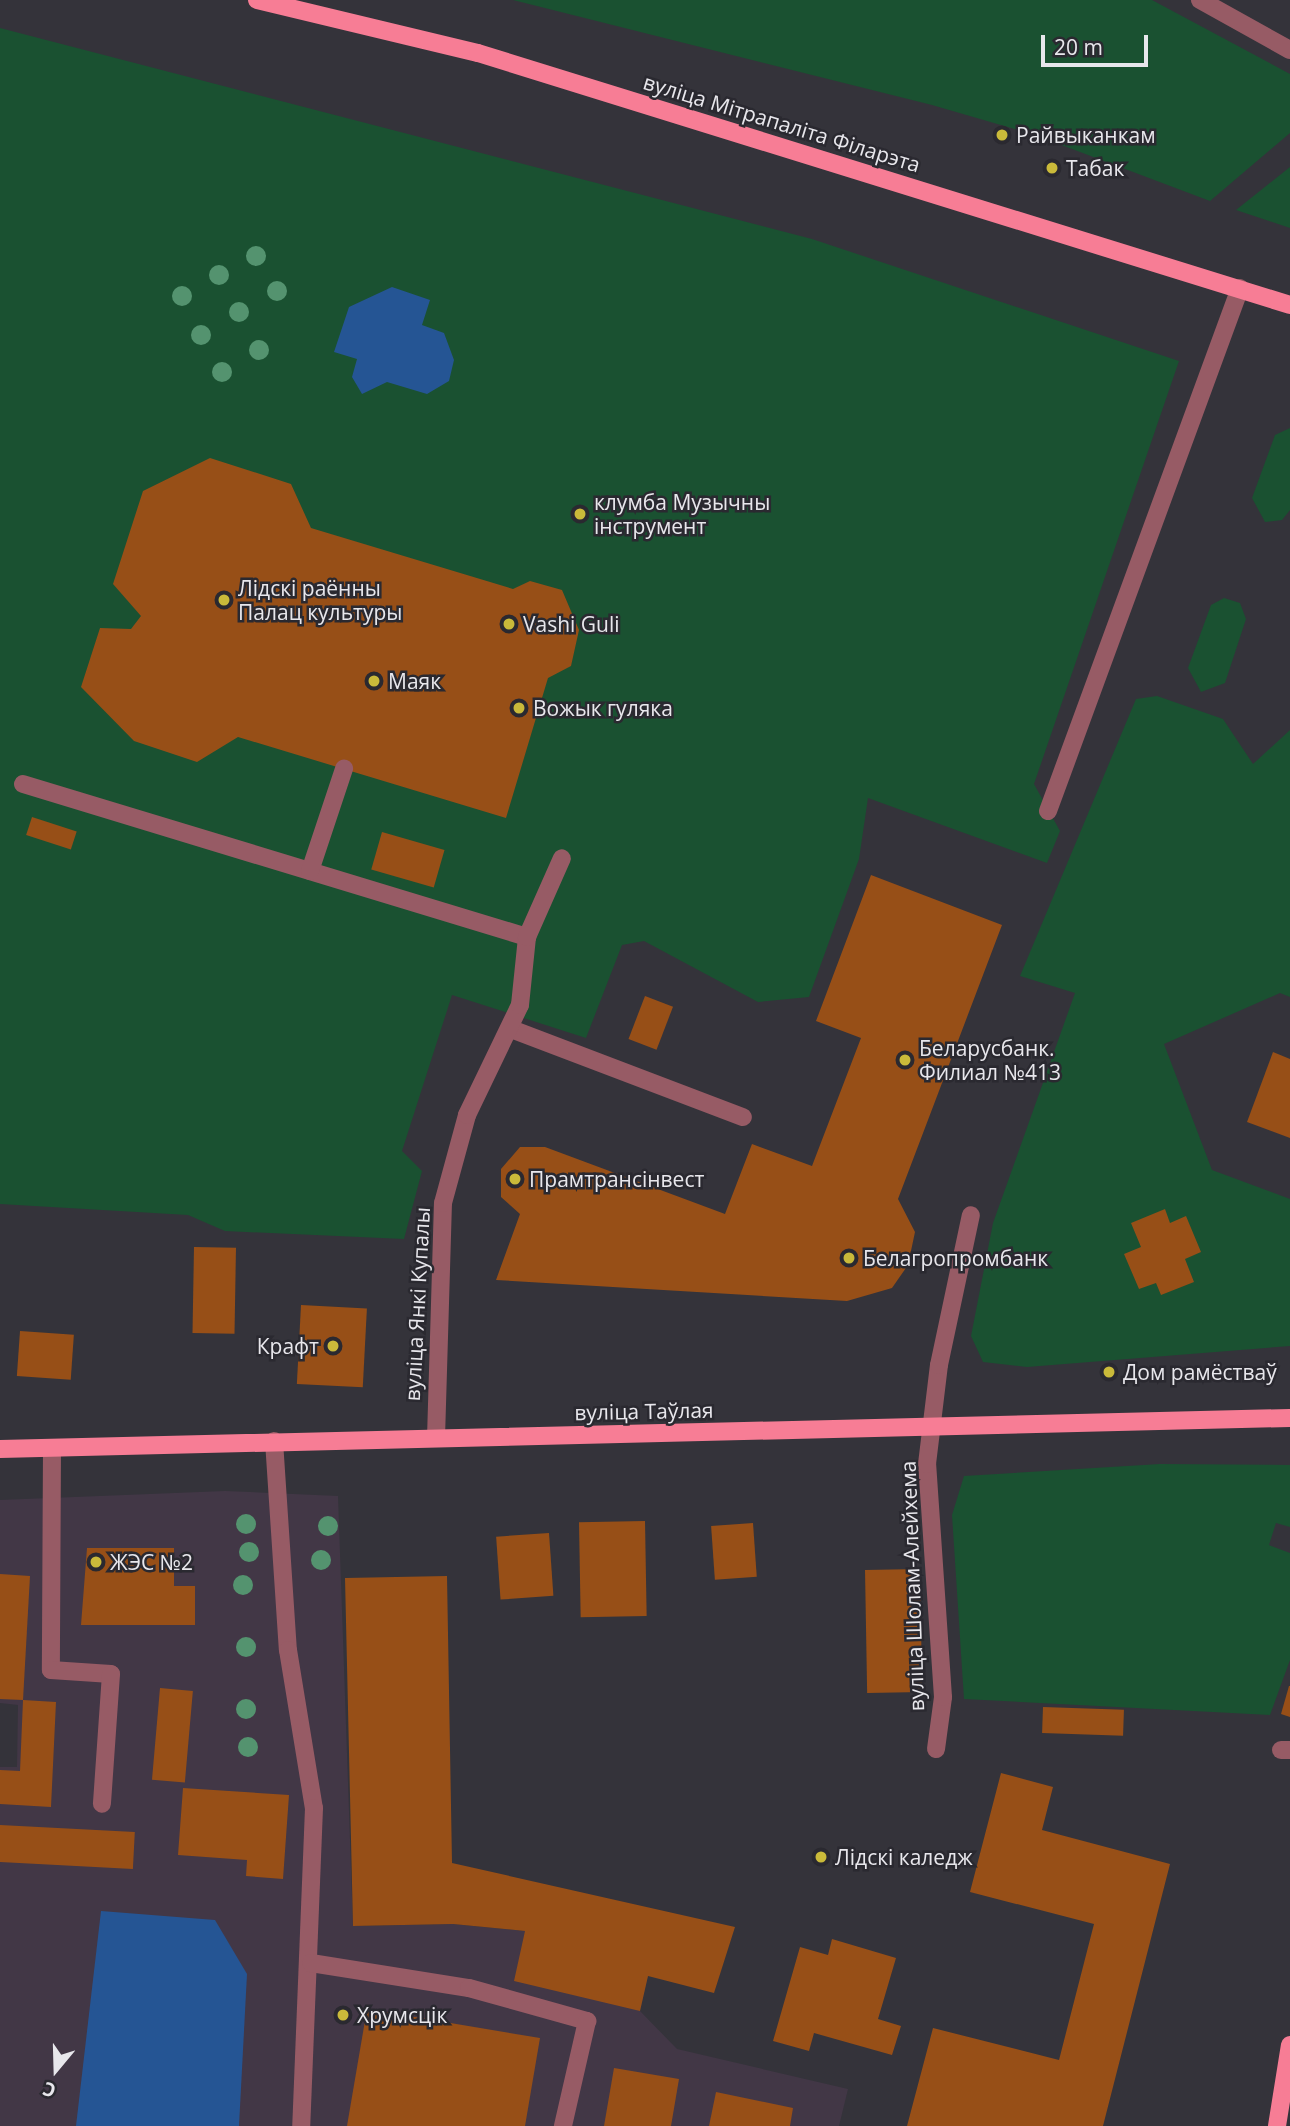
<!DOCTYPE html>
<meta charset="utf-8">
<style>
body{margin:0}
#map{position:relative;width:1290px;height:2126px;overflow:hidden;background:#34333a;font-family:"Open Sans",sans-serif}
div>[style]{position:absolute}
.industrial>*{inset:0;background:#423746}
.green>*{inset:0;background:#1a5131}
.water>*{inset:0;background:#255594}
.building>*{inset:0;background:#974f17;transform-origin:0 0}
.minor>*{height:18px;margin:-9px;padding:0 9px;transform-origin:9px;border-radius:9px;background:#975b65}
.major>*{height:18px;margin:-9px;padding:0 9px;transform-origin:9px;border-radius:9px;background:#f77d95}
.trees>*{width:20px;height:20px;margin:-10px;border-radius:50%;background:#54936f}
.dots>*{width:19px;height:19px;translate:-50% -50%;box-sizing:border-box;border:4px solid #2a2930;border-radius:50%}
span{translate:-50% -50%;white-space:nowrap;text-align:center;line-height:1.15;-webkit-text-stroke:5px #2a2930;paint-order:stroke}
.street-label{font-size:21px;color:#e8e7ec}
.poi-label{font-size:21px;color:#e8e7ec}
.left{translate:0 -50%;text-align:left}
.right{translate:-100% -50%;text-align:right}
.north{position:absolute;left:21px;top:2035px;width:70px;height:70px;-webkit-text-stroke:5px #2a2930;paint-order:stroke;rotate:199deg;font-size:19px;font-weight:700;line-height:28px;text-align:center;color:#e8e7ec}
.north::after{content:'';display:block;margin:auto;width:24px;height:32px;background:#e8e7ec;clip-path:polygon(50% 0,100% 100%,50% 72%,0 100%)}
.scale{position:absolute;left:1041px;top:35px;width:107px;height:32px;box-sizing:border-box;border:4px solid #e8e7ec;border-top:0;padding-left:9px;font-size:21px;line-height:24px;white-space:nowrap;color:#e8e7ec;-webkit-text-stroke:5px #2a2930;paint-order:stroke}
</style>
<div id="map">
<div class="industrial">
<div style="clip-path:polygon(225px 1491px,338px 1496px,353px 1926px,453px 1924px,525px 1931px,651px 1962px,640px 2011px,677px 2049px,848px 2089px,839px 2126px,0 2126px,0 1767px,17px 1767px,18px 1705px,0 1703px,0 1500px)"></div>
</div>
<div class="green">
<div style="clip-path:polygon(513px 0,1152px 0,1290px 74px,1290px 133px,1210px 201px,1035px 135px,932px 105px)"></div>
<div style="clip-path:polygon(0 28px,812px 239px,1179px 361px,1034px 784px,1060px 831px,1047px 863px,868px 798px,859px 859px,809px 997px,758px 1002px,644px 941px,622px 945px,586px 1038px,452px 995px,402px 1151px,422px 1171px,404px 1239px,225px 1231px,188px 1215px,0 1204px)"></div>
<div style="clip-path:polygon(1290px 167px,1290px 228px,1236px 210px)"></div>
<div style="clip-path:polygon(1290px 428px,1290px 510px,1282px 520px,1265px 522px,1252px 498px,1275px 435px)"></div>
<div style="clip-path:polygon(1224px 598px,1240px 603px,1246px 619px,1225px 683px,1201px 692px,1188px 668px,1211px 605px)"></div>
<div style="clip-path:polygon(1157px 696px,1223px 719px,1253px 764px,1290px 730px,1290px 997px,1280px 993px,1164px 1044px,1212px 1170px,1290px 1199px,1290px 1346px,1027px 1367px,983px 1362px,971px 1336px,993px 1223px,1075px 993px,1020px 976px,1136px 699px)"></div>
<div style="clip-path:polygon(1160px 1464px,1290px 1465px,1290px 1527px,1276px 1523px,1269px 1545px,1290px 1553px,1290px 1660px,1270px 1715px,964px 1699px,952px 1515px,964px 1476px)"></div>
</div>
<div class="water">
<div style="clip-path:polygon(392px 287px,430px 300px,422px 325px,444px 333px,454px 360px,449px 381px,427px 394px,387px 382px,362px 394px,352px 377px,357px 359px,334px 352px,349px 307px)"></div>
<div style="clip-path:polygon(101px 1911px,215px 1920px,247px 1974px,239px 2126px,76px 2126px)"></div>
</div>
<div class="building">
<div style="clip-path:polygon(210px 458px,291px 484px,311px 528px,513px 589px,530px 581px,562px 590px,579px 630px,571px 666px,548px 678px,506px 818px,238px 737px,197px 762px,134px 741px,81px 687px,100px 628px,131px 629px,141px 616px,113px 584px,143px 491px)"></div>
<div style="left:32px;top:817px;width:47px;height:19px;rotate:18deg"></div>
<div style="left:382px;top:832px;width:65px;height:39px;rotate:16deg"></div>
<div style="clip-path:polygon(871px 875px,1002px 925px,898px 1199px,915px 1232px,908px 1265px,892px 1288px,847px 1301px,496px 1280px,520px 1214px,501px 1197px,501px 1169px,520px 1147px,545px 1147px,725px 1214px,752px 1144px,812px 1166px,861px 1038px,816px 1021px)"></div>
<div style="left:645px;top:996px;width:30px;height:46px;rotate:21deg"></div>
<div style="clip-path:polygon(1273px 1052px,1290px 1059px,1290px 1138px,1247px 1122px)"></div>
<div style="clip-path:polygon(1165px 1209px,1170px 1223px,1186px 1216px,1201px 1252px,1185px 1259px,1194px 1282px,1161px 1295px,1156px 1283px,1139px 1289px,1124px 1254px,1141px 1247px,1131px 1223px)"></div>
<div style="left:194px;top:1247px;width:42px;height:86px;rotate:1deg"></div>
<div style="left:301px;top:1305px;width:66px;height:79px;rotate:3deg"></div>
<div style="left:20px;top:1331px;width:54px;height:45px;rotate:4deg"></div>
<div style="left:645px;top:1521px;width:95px;height:66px;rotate:89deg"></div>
<div style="left:753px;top:1523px;width:54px;height:42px;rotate:86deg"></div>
<div style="left:549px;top:1533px;width:63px;height:53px;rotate:86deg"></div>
<div style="clip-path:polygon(87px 1548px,174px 1548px,174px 1586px,195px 1586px,195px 1625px,81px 1625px)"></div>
<div style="left:920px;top:1569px;width:123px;height:55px;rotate:89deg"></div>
<div style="clip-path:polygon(0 1574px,30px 1576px,23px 1700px,0 1699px)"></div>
<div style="clip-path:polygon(447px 1576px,452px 1863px,735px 1927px,714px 1993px,648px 1976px,640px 2011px,514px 1981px,525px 1931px,453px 1924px,353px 1926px,345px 1578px)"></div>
<div style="clip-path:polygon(1289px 1686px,1290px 1686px,1290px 1717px,1281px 1714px)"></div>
<div style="left:160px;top:1688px;width:33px;height:92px;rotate:5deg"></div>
<div style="clip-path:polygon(23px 1700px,56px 1702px,51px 1807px,0 1804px,0 1770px,20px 1771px)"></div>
<div style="left:1043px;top:1707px;width:81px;height:26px;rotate:2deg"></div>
<div style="clip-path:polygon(1001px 1773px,1053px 1787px,1042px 1830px,1170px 1864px,1103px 2126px,907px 2126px,933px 2028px,1059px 2060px,1094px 1924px,970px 1892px)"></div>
<div style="clip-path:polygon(183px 1788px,289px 1795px,283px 1879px,246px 1876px,247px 1860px,178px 1855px)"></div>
<div style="left:0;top:1825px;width:135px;height:37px;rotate:3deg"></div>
<div style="clip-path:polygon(832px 1939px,896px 1958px,878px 2019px,901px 2026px,892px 2055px,814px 2033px,809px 2051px,773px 2041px,800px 1947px,828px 1955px)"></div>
<div style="clip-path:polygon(367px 2009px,540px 2038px,525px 2126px,347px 2126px)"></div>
<div style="clip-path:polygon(614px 2068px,679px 2079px,671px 2126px,604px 2126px)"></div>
<div style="clip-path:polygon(716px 2092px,793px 2108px,790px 2126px,709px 2126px)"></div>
</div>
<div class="minor">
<div style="left:1200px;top:0;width:103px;rotate:29.1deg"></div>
<div style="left:23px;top:784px;width:527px;rotate:16.89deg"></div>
<div style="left:1048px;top:811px;width:557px;rotate:-69.84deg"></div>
<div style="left:310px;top:871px;width:108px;rotate:-71.6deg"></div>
<div style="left:511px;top:1029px;width:248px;rotate:20.8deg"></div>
<div style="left:436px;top:1438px;width:235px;rotate:-88.3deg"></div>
<div style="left:443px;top:1203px;width:91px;rotate:-74.7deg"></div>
<div style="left:467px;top:1115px;width:122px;rotate:-64.3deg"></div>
<div style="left:520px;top:1005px;width:68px;rotate:-84.1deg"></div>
<div style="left:527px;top:937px;width:86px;rotate:-66.1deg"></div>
<div style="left:274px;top:1441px;width:209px;rotate:86.2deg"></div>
<div style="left:288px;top:1650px;width:160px;rotate:80.7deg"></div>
<div style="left:314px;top:1808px;width:318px;rotate:92.3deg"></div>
<div style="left:52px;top:1448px;width:222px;rotate:90.3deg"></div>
<div style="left:51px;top:1670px;width:60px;rotate:3.8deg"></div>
<div style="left:111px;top:1674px;width:130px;rotate:94deg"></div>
<div style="left:936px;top:1749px;width:52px;rotate:-82.3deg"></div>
<div style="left:943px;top:1697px;width:234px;rotate:-93.9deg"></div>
<div style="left:927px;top:1464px;width:100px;rotate:-83.1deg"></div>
<div style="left:939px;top:1365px;width:153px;rotate:-78deg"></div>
<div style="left:1281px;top:1750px;width:9px"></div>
<div style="left:311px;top:1963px;width:160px;rotate:9deg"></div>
<div style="left:469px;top:1988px;width:123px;rotate:15.6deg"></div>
<div style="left:587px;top:2021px;width:108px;rotate:102.9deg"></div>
</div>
<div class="major">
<div style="left:257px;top:0;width:227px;rotate:13.5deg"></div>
<div style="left:478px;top:53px;width:850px;rotate:17.24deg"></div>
<div style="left:0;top:1449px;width:1290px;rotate:-1.38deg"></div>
<div style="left:1277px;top:2126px;width:82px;rotate:-80.9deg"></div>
</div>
<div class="trees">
<div style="left:256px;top:256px"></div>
<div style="left:219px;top:275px"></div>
<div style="left:277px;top:291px"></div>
<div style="left:182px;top:296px"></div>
<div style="left:239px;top:312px"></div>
<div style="left:201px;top:335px"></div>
<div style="left:259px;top:350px"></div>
<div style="left:222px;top:372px"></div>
<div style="left:246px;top:1524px"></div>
<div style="left:328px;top:1526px"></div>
<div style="left:249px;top:1552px"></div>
<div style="left:321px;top:1560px"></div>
<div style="left:243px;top:1585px"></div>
<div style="left:246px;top:1647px"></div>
<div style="left:246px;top:1709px"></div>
<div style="left:248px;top:1747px"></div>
</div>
<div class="dots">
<div style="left:1002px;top:135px;background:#caba3a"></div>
<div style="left:1052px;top:168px;background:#caba3a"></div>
<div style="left:580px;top:514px;background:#caba3a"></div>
<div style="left:224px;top:600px;background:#caba3a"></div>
<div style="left:509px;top:624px;background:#caba3a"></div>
<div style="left:374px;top:681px;background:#caba3a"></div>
<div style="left:519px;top:708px;background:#caba3a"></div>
<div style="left:905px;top:1060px;background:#caba3a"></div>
<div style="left:515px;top:1179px;background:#caba3a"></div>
<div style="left:849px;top:1258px;background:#caba3a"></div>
<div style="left:333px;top:1346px;background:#caba3a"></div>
<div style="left:1109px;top:1372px;background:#caba3a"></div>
<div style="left:96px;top:1562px;background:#caba3a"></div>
<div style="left:821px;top:1857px;background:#caba3a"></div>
<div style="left:343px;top:2015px;background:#caba3a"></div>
</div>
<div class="street-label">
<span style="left:782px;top:123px;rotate:17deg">вуліца Мітрапаліта Філарэта</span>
<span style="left:417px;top:1304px;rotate:-87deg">вуліца Янкі Купалы</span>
<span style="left:644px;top:1411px;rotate:-1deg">вуліца Таўлая</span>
<span style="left:912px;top:1586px;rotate:-92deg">вуліца Шолам-Алейхема</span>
</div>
<div class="poi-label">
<span class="left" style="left:1016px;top:135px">Райвыканкам</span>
<span class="left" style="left:1066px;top:168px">Табак</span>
<span class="left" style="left:594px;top:514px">клумба Музычны<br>інструмент</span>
<span class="left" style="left:238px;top:600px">Лідскі раённы<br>Палац культуры</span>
<span class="left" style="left:523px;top:624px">Vashi Guli</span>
<span class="left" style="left:388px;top:681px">Маяк</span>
<span class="left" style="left:533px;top:708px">Вожык гуляка</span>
<span class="left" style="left:919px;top:1060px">Беларусбанк.<br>Филиал №413</span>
<span class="left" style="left:529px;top:1179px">Прамтрансінвест</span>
<span class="left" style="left:863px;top:1258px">Белагропромбанк</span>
<span class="right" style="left:319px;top:1346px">Крафт</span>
<span class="left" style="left:1123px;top:1372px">Дом рамёстваў</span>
<span class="left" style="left:110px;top:1562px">ЖЭС №2</span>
<span class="left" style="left:835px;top:1857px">Лідскі каледж</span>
<span class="left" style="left:357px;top:2015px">Хрумсцік</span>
</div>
<div class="north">С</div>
<div class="scale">20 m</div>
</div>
